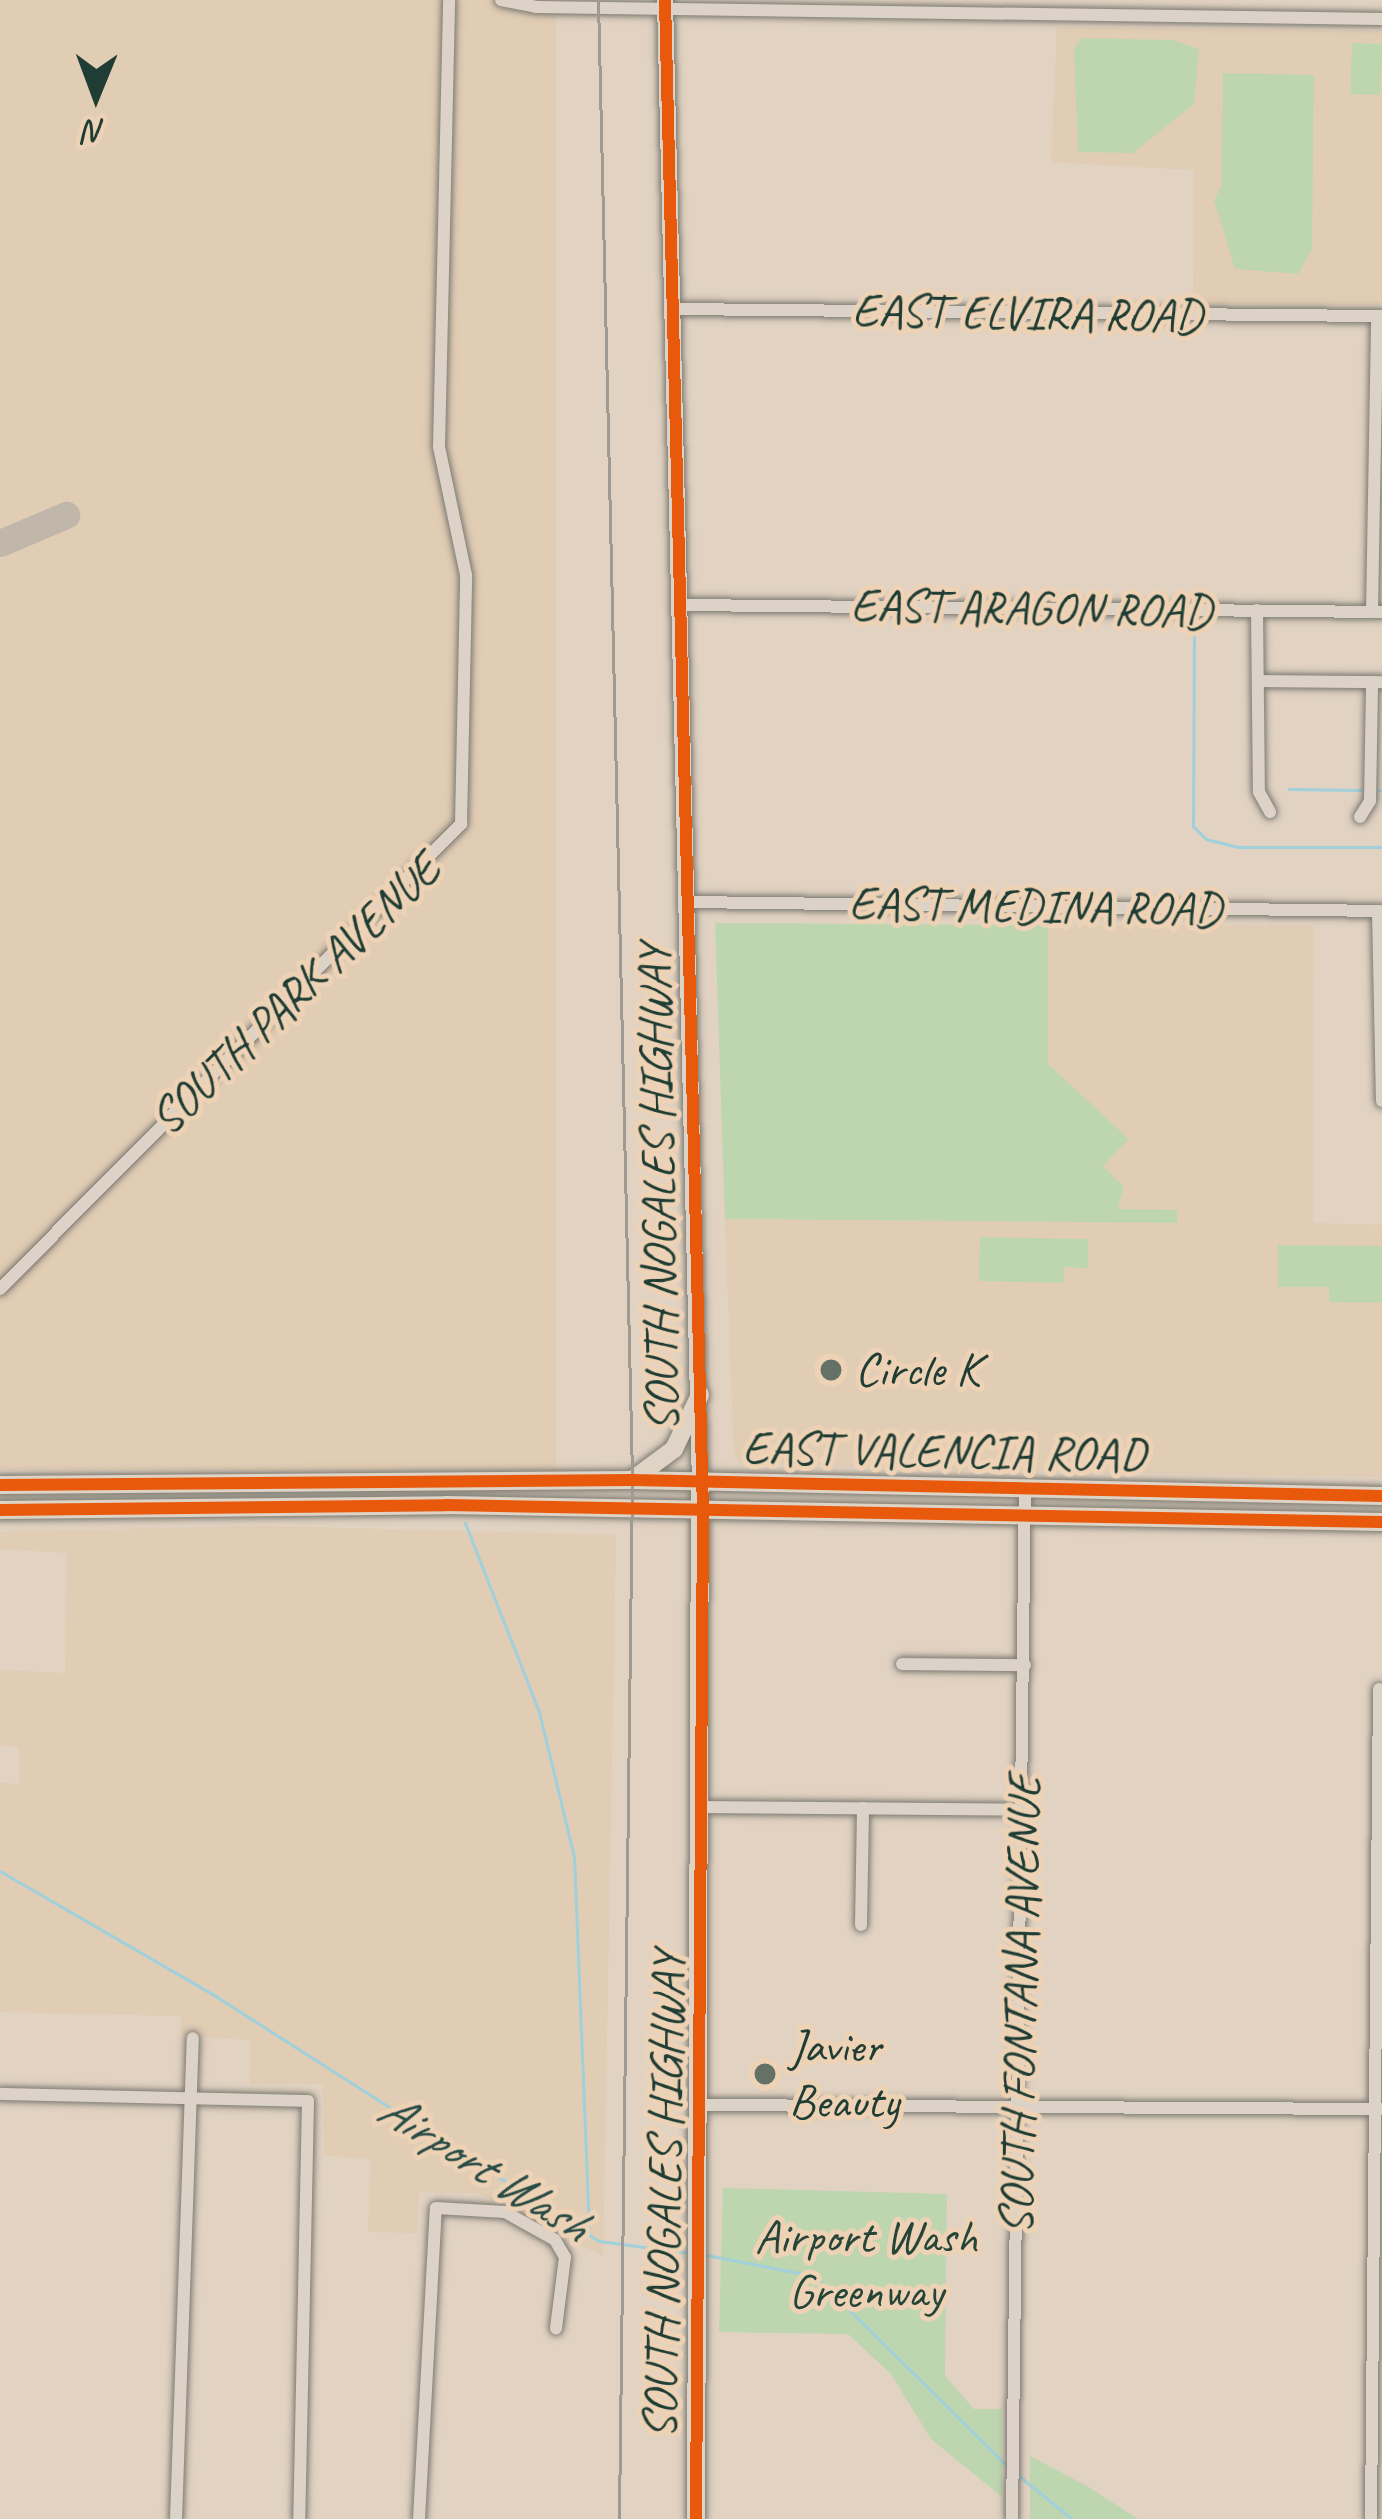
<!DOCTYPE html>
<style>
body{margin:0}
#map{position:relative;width:1382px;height:2519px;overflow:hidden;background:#e1d2c2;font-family:Caveat,sans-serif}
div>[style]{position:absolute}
.built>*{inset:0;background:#e1ccb4;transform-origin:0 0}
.green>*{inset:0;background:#bed6af;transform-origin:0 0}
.stream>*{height:3px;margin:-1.5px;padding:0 1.5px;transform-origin:1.5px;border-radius:1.5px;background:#a1d0db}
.taxiway>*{height:27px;margin:-13.5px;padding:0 13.5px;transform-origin:13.5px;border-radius:13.5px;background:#c0b6aa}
.roads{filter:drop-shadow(0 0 3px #7c7b72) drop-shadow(0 0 3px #7c7b72)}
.minor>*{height:12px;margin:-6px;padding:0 6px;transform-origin:6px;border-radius:6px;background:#dcd2c7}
.secondary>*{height:16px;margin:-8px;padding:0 8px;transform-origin:8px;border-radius:8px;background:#dcd2c7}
.primary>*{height:18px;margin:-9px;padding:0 9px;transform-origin:9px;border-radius:9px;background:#ded3c5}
.rail>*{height:3px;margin:-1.5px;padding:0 1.5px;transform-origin:1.5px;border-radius:1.5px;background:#9f9b92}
.cycleway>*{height:12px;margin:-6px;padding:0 6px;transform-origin:6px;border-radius:6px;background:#e8590c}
.dots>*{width:33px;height:33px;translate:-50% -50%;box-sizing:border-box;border:6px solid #eed2b5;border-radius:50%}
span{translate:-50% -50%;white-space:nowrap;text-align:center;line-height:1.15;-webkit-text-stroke:10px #eed2b5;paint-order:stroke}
.street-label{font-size:48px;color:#1f3d34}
.poi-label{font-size:48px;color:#1f3d34}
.left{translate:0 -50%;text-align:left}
.park-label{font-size:48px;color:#264539}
.water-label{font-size:51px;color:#294c46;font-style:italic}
.north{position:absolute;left:36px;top:36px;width:120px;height:120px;-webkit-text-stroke:9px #eed2b5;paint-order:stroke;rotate:181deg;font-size:33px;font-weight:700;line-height:48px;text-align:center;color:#1f3d34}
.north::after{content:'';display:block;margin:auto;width:42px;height:54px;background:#1f3d34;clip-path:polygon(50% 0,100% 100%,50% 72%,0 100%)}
</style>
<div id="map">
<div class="built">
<div style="left:0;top:0;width:556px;height:1470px"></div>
<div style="clip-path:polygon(1057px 27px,1382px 31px,1382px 305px,1193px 304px,1194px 170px,1051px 162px)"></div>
<div style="clip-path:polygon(1048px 925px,1314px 926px,1313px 1223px,1382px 1225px,1382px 1477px,908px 1469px,740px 1462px,734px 1455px,725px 1219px,1176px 1223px,1176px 1210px,1047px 1209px)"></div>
<div style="clip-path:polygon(268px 1526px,616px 1535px,603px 2256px,477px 2193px,419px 2192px,417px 2233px,368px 2232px,371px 2159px,324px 2155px,323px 2084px,250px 2084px,251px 2040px,181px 2036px,181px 2016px,0 2012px,0 1783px,19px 1784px,19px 1747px,0 1745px,0 1670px,65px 1673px,67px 1553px,0 1549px,0 1532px)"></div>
</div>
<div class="green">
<div style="clip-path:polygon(1081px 38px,1173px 40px,1199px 49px,1194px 104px,1133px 153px,1078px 152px,1074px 49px)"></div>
<div style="left:1352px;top:43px;width:30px;height:51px;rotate:2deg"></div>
<div style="clip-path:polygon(1223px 73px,1314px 75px,1312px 249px,1298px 274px,1235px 269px,1214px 200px,1221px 187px)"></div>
<div style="clip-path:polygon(715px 923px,1048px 925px,1048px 1064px,1129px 1139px,1103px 1166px,1124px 1187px,1118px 1209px,1177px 1210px,1177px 1223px,725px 1219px)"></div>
<div style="clip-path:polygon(980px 1237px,1088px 1239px,1088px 1268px,1064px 1267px,1064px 1283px,979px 1281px)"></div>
<div style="clip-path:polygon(1278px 1245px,1382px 1246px,1382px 1303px,1329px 1302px,1329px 1287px,1278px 1287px)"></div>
<div style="clip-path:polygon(723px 2188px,947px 2194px,945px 2376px,974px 2409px,1002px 2409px,1002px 2497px,931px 2439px,891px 2374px,848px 2334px,719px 2332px)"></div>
<div style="clip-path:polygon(1030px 2456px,1087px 2486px,1138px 2519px,1030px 2519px)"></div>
</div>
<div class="stream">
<div style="left:1194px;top:637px;width:189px;rotate:90.3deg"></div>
<div style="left:1193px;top:826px;width:18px;rotate:45deg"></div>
<div style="left:1206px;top:839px;width:34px;rotate:14deg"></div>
<div style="left:1239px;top:847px;width:143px"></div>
<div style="left:1289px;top:789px;width:73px;rotate:0.8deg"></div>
<div style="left:1378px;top:790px;width:4px"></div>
<div style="left:465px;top:1523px;width:203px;rotate:68.6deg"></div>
<div style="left:539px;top:1712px;width:149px;rotate:76.4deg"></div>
<div style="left:574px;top:1857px;width:377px;rotate:87.7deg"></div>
<div style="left:0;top:1871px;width:251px;rotate:30.1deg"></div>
<div style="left:217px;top:1997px;width:453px;rotate:32.6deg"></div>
<div style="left:599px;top:2241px;width:92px;rotate:7.5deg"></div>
<div style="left:706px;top:2255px;width:111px;rotate:10.9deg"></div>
<div style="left:815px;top:2276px;width:269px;rotate:44.7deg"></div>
<div style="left:1018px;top:2475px;width:70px;rotate:39.2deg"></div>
</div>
<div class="taxiway">
<div style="left:0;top:543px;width:72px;rotate:-23deg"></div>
</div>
<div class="roads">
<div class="minor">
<div style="left:501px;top:0;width:36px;rotate:11deg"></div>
<div style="left:536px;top:7px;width:846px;rotate:0.81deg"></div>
<div style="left:673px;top:309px;width:709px;rotate:0.57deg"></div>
<div style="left:680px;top:605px;width:702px;rotate:0.57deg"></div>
<div style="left:1257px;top:610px;width:182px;rotate:89.4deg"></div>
<div style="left:1259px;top:792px;width:23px;rotate:61deg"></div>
<div style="left:1372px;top:612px;width:296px;rotate:-89deg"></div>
<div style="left:1258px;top:681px;width:124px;rotate:0.5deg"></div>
<div style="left:1360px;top:817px;width:19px;rotate:-58deg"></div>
<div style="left:1370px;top:801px;width:119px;rotate:-89deg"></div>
<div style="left:688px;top:902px;width:694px;rotate:0.74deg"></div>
<div style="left:1378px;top:911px;width:190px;rotate:88.8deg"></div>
<div style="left:0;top:1289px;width:655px;rotate:-45.25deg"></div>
<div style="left:461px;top:824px;width:249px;rotate:-88.8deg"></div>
<div style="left:466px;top:575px;width:131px;rotate:-101.9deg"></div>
<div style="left:439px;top:447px;width:447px;rotate:-88.7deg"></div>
<div style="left:902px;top:1664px;width:123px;rotate:0.5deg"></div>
<div style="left:704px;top:1807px;width:319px;rotate:0.5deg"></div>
<div style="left:861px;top:1925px;width:117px;rotate:-89deg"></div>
<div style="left:0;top:2094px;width:308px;rotate:1.3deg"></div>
<div style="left:308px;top:2101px;width:418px;rotate:91.2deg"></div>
<div style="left:701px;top:2105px;width:680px;rotate:0.34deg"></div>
<div style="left:176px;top:2519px;width:481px;rotate:-88deg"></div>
<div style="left:419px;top:2519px;width:311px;rotate:-86.9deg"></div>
<div style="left:436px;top:2208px;width:69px;rotate:3.3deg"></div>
<div style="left:505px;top:2212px;width:57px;rotate:29.2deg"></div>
<div style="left:555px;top:2240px;width:20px;rotate:60deg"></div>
<div style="left:565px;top:2257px;width:72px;rotate:97.2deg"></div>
<div style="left:1012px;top:2519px;width:1029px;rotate:-89.28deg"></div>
<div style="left:1371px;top:2519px;width:830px;rotate:-89.45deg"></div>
</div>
<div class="secondary">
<div style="left:665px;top:0;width:1481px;rotate:88.65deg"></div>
</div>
<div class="primary">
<div style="left:635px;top:1478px;width:49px;rotate:-36.6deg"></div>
<div style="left:674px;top:1449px;width:60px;rotate:-64.3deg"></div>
<div style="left:0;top:1485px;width:632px;rotate:-0.45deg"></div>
<div style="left:632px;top:1480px;width:750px;rotate:1.22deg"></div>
<div style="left:0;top:1510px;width:446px;rotate:-0.6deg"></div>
<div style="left:446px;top:1505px;width:936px;rotate:1.04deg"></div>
<div style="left:696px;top:2519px;width:1038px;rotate:-89.78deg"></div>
</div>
</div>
<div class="rail">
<div style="left:598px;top:0;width:1480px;rotate:88.68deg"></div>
<div style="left:632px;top:1480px;width:1039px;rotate:90.72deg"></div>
</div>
<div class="cycleway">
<div style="left:665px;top:0;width:1514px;rotate:88.56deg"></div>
<div style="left:703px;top:1514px;width:1005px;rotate:90.4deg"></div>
<div style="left:0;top:1485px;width:632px;rotate:-0.45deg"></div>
<div style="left:632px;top:1480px;width:750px;rotate:1.22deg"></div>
<div style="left:0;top:1510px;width:446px;rotate:-0.6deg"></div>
<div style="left:446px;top:1505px;width:936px;rotate:1.04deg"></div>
</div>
<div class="dots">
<div style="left:831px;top:1370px;background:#637166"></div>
<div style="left:765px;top:2074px;background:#637166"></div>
</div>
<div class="street-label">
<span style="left:1027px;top:313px;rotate:1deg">EAST ELVIRA ROAD</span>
<span style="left:1031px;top:608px;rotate:1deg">EAST ARAGON ROAD</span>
<span style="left:1035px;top:906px;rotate:1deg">EAST MEDINA ROAD</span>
<span style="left:295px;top:994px;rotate:-44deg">SOUTH PARK AVENUE</span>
<span style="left:658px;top:1188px;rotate:-91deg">SOUTH NOGALES HIGHWAY</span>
<span style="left:944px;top:1451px;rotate:1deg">EAST VALENCIA ROAD</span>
<span style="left:1020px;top:2005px;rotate:-89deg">SOUTH FONTANA AVENUE</span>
<span style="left:664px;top:2195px;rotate:-89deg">SOUTH NOGALES HIGHWAY</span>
</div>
<div class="poi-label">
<span class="left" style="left:855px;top:1370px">Circle K</span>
<span class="left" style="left:789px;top:2074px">Javier<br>Beauty</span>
</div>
<div class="park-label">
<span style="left:866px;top:2264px">Airport Wash<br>Greenway</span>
</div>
<div class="water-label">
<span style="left:484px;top:2166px;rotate:32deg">Airport Wash</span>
</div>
<div class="north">N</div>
</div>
